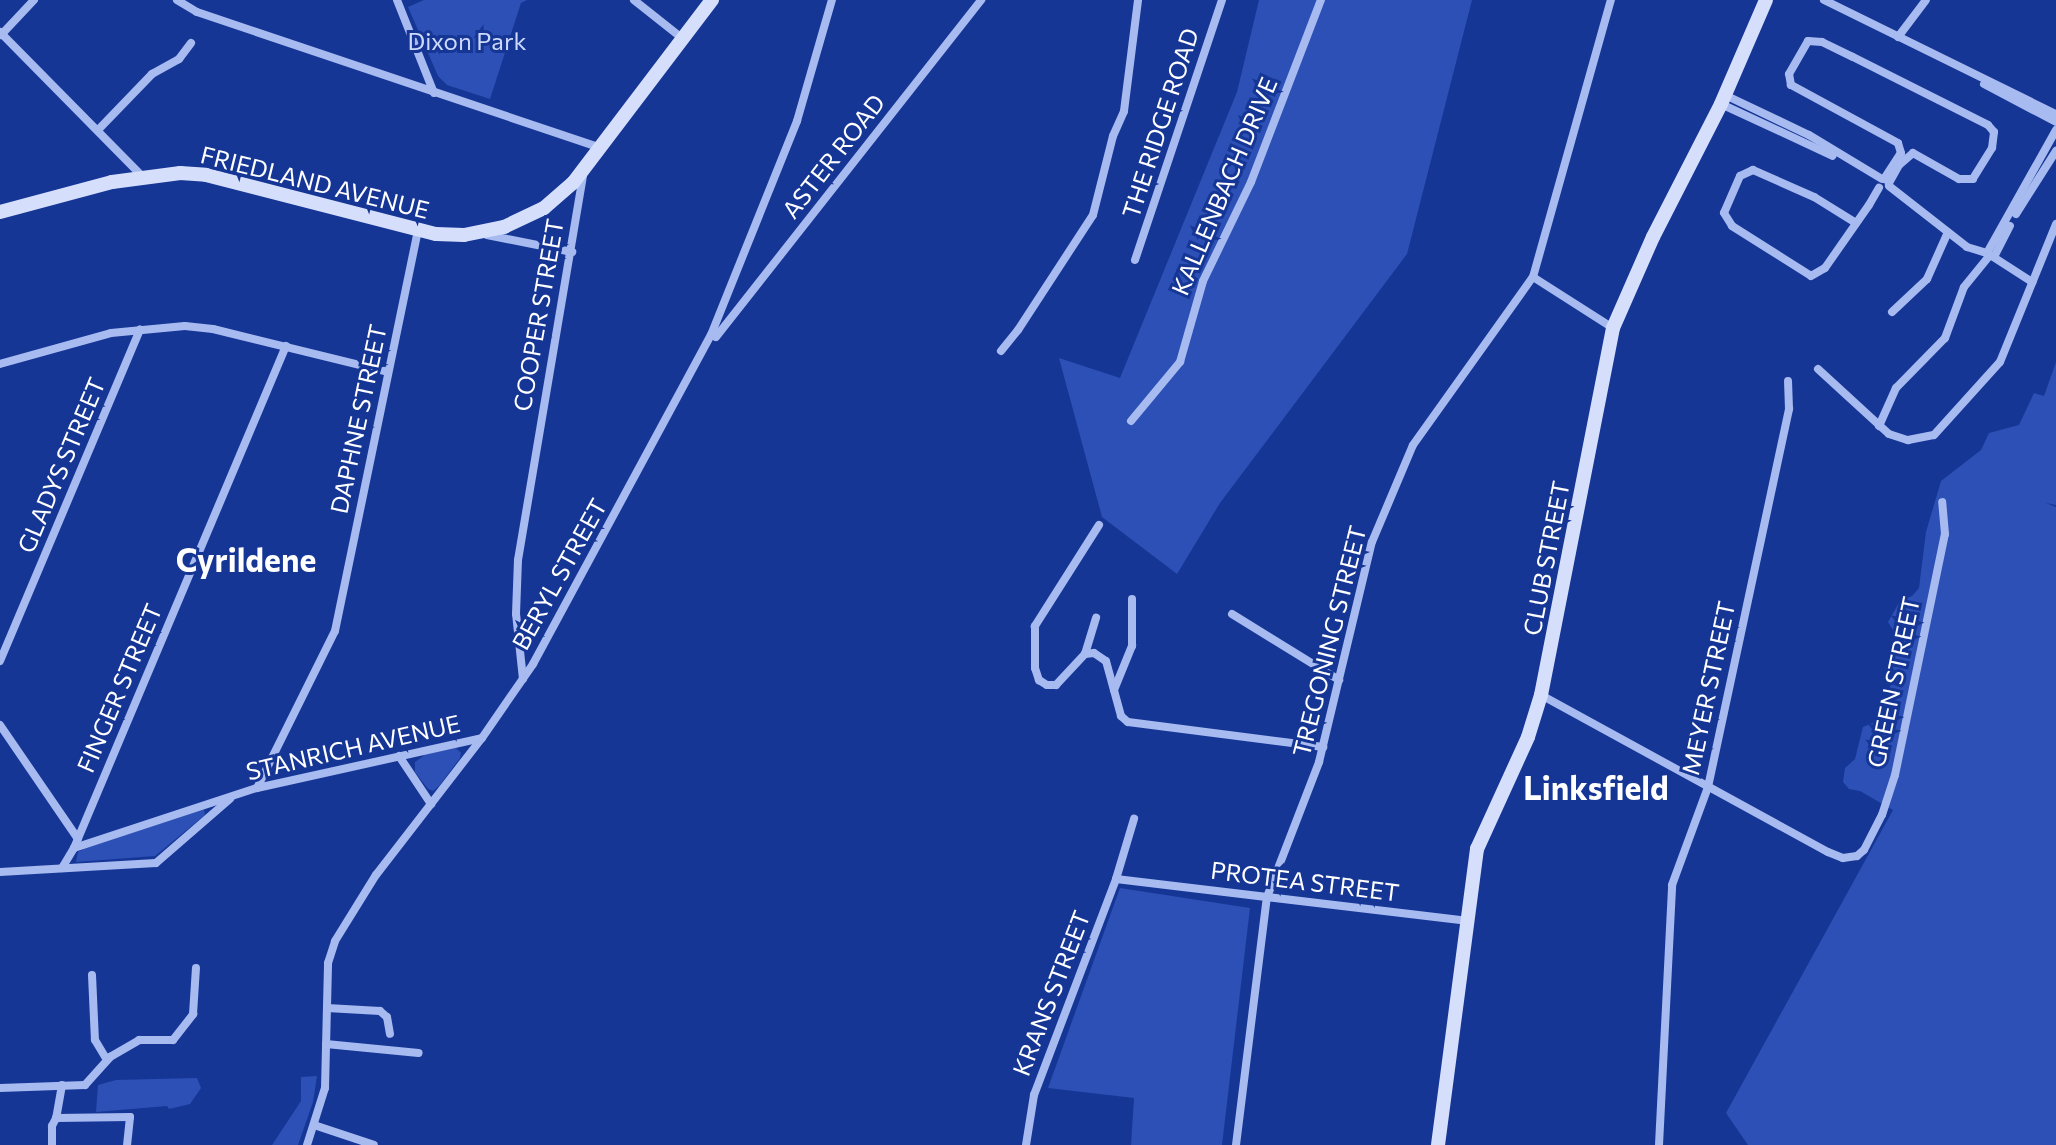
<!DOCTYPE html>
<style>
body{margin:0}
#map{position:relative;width:2056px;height:1145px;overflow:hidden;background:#163696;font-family:Commissioner,sans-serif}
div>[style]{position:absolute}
.green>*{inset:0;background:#2c50b5}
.minor>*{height:8px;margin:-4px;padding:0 4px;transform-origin:4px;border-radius:4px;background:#a7bbf1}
.secondary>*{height:14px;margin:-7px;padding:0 7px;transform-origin:7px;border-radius:7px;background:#d5dffc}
span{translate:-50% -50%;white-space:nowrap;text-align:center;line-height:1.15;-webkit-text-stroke:6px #163696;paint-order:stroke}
.park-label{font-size:24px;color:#cedafc}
.street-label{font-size:24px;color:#fff}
.district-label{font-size:32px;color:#fff;font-weight:700}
</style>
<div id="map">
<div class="green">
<div style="clip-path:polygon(424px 0,527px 0,521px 3px,490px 99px,447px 85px,438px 76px,408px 7px)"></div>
<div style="clip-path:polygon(1259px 0,1472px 0,1407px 254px,1220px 503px,1177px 574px,1102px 517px,1059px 358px,1120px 378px,1237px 92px)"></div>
<div style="clip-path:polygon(2056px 362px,2056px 505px,2046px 503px,2056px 507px,2056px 1145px,1748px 1145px,1726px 1113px,1893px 810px,1860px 791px,1849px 789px,1843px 782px,1845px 768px,1855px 759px,1863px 727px,1885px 718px,1898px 638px,1888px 622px,1900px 601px,1912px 596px,1919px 588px,1926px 532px,1941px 481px,1981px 450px,1989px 433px,2019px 425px,2034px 393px,2044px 396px)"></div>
<div style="clip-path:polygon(456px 748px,461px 753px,460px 758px,439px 786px,433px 791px,428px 789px,415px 772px,415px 762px,426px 754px)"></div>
<div style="clip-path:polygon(204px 809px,205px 815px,155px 856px,76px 862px,78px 852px,85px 848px)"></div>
<div style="clip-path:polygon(1120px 888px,1250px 908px,1222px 1145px,1131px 1145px,1134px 1098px,1048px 1088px)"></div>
<div style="clip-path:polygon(317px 1076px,313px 1102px,298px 1145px,272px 1145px,301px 1101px,301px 1077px)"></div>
<div style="clip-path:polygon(197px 1078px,201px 1088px,190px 1104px,169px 1109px,167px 1106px,96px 1112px,98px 1085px,116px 1080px)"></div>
</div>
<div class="minor">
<div style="left:177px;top:0;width:23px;rotate:31deg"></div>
<div style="left:197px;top:12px;width:426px;rotate:18.6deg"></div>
<div style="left:397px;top:0;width:100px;rotate:68.3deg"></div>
<div style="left:634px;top:0;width:63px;rotate:38.5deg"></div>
<div style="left:1824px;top:0;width:258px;rotate:26.2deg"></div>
<div style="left:0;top:32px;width:202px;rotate:45.4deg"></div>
<div style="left:1px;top:35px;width:48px;rotate:-46.7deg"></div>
<div style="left:1898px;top:37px;width:46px;rotate:-52.9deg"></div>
<div style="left:1984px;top:84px;width:81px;rotate:27.8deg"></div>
<div style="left:1725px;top:95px;width:93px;rotate:25.5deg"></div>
<div style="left:1809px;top:135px;width:85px;rotate:31.1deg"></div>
<div style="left:1721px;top:104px;width:123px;rotate:24.9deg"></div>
<div style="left:98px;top:130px;width:78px;rotate:-46deg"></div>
<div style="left:152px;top:74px;width:31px;rotate:-29deg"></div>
<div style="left:179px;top:59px;width:20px;rotate:-53deg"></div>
<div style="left:1884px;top:179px;width:31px;rotate:-57deg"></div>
<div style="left:1901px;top:153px;width:10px;rotate:-107deg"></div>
<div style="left:1898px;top:143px;width:122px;rotate:-151.5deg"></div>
<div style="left:1791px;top:85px;width:11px;rotate:-100deg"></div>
<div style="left:1789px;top:74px;width:38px;rotate:-60deg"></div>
<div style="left:1808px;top:41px;width:14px;rotate:4deg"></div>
<div style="left:1822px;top:42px;width:34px;rotate:26deg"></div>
<div style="left:1853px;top:57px;width:151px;rotate:26.7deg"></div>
<div style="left:1988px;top:125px;width:9px;rotate:49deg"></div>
<div style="left:1994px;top:132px;width:16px;rotate:97deg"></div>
<div style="left:1992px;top:148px;width:36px;rotate:122deg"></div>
<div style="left:1973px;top:179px;width:14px;rotate:180deg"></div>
<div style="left:1959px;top:179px;width:53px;rotate:-150.5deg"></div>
<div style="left:1913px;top:153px;width:18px;rotate:139deg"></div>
<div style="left:1899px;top:165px;width:21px;rotate:119deg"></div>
<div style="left:1889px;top:186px;width:99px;rotate:38deg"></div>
<div style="left:1967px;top:247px;width:21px;rotate:17deg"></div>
<div style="left:1987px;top:253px;width:54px;rotate:32.8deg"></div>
<div style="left:2016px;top:214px;width:75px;rotate:-57.6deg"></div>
<div style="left:1856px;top:223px;width:49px;rotate:-148.2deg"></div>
<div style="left:1814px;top:197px;width:67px;rotate:-156.1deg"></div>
<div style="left:1753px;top:170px;width:14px;rotate:155deg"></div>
<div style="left:1740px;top:176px;width:40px;rotate:113.4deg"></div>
<div style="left:1724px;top:213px;width:15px;rotate:58deg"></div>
<div style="left:1732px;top:226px;width:93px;rotate:32.3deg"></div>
<div style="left:1811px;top:276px;width:16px;rotate:-30deg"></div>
<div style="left:1825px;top:268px;width:77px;rotate:-55.1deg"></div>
<div style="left:1869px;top:205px;width:20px;rotate:-60deg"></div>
<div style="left:487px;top:235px;width:87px;rotate:11.3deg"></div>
<div style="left:1987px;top:253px;width:141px;rotate:-60.7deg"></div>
<div style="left:1994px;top:257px;width:35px;rotate:-63deg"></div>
<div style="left:1135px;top:260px;width:274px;rotate:-71.5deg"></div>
<div style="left:1533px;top:277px;width:95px;rotate:32.5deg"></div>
<div style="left:1892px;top:312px;width:48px;rotate:-43.3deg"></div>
<div style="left:1927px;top:279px;width:51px;rotate:-65.9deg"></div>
<div style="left:711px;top:335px;width:5px;rotate:22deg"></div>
<div style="left:716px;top:337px;width:429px;rotate:-51.8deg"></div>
<div style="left:1001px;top:351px;width:27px;rotate:-51deg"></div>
<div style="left:1018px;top:330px;width:137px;rotate:-56.9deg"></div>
<div style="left:1093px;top:215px;width:81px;rotate:-75.8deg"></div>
<div style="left:1113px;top:136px;width:27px;rotate:-66deg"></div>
<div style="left:1124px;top:111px;width:112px;rotate:-82.8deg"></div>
<div style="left:0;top:364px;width:115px;rotate:-15.6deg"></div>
<div style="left:111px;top:333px;width:74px;rotate:-5.4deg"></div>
<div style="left:185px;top:326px;width:28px;rotate:6deg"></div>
<div style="left:213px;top:329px;width:180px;rotate:13.8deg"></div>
<div style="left:1818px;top:369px;width:96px;rotate:42.5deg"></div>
<div style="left:1889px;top:434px;width:20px;rotate:18deg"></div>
<div style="left:1908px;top:440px;width:26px;rotate:-11deg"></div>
<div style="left:1934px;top:435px;width:98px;rotate:-47.9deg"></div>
<div style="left:2000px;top:362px;width:149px;rotate:-67.9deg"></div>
<div style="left:1131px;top:421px;width:77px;rotate:-50.3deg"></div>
<div style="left:1180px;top:362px;width:84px;rotate:-74.1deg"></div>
<div style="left:1203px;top:281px;width:110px;rotate:-64.1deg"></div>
<div style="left:1251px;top:182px;width:195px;rotate:-69deg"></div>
<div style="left:1879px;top:426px;width:42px;rotate:-65.9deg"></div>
<div style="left:1896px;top:388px;width:70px;rotate:-45.6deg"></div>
<div style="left:1945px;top:338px;width:54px;rotate:-69.6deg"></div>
<div style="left:1964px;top:287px;width:41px;rotate:-50.9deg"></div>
<div style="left:1099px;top:525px;width:120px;rotate:122.4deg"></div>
<div style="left:1035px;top:626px;width:42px;rotate:90deg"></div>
<div style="left:1035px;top:668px;width:13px;rotate:72deg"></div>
<div style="left:1039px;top:680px;width:9px;rotate:32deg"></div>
<div style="left:1047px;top:685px;width:9px"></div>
<div style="left:1056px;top:685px;width:42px;rotate:-46.9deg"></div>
<div style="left:1085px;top:654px;width:9px;rotate:-6deg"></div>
<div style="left:1094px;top:653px;width:14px;rotate:34deg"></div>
<div style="left:1106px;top:661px;width:57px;rotate:74.7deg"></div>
<div style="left:1121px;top:716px;width:9px;rotate:41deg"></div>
<div style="left:1128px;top:722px;width:197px;rotate:7.3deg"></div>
<div style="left:1232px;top:614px;width:126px;rotate:31.7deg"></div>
<div style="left:1085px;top:654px;width:38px;rotate:-73deg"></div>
<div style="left:0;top:661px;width:360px;rotate:-67.1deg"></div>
<div style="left:523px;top:679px;width:65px;rotate:-96.1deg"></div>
<div style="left:516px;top:614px;width:54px;rotate:-87.9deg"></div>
<div style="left:518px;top:560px;width:391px;rotate:-80.4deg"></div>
<div style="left:1114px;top:690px;width:48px;rotate:-67.8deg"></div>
<div style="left:1132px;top:646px;width:47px;rotate:-90deg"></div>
<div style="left:1541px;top:695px;width:327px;rotate:28.7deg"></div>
<div style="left:1828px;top:852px;width:16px;rotate:22deg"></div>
<div style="left:1843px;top:858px;width:14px;rotate:-8deg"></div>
<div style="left:1857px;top:856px;width:9px;rotate:-41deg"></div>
<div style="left:1864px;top:850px;width:39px;rotate:-63deg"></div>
<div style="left:1882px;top:815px;width:42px;rotate:-72deg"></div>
<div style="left:1895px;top:775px;width:246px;rotate:-78.3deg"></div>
<div style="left:1945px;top:534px;width:32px;rotate:-95deg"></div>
<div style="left:0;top:725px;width:138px;rotate:55.6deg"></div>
<div style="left:399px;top:756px;width:58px;rotate:56.3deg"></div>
<div style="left:257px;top:788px;width:175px;rotate:-63.6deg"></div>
<div style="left:335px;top:631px;width:409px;rotate:-78.3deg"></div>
<div style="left:74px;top:848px;width:193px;rotate:-18.2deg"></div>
<div style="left:257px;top:788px;width:230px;rotate:-12.5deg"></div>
<div style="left:62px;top:868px;width:23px;rotate:-59deg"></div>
<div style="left:74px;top:848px;width:545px;rotate:-67.11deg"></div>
<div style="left:0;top:872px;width:156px;rotate:-3.3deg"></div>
<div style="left:156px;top:863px;width:98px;rotate:-40.9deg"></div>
<div style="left:1116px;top:879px;width:63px;rotate:-73.3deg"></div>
<div style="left:92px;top:975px;width:65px;rotate:87.4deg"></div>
<div style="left:95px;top:1040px;width:23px;rotate:59deg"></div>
<div style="left:327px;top:1008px;width:53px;rotate:3.2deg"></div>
<div style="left:380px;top:1011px;width:9px;rotate:41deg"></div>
<div style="left:387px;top:1017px;width:17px;rotate:80deg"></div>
<div style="left:326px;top:1044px;width:93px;rotate:5.5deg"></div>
<div style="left:62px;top:1085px;width:34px;rotate:100deg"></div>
<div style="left:56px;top:1118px;width:74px;rotate:-0.8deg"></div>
<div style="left:130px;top:1117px;width:28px;rotate:96deg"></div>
<div style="left:0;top:1088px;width:85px;rotate:-2deg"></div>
<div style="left:85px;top:1085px;width:38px;rotate:-48deg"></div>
<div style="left:110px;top:1057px;width:34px;rotate:-30deg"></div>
<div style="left:139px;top:1040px;width:34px"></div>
<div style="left:173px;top:1040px;width:33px;rotate:-52deg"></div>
<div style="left:193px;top:1014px;width:46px;rotate:-86.3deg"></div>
<div style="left:314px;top:1125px;width:63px;rotate:18.4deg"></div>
<div style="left:52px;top:1145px;width:19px;rotate:-90deg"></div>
<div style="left:52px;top:1126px;width:9px;rotate:-63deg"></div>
<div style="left:307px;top:1145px;width:60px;rotate:-72.5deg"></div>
<div style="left:325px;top:1088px;width:125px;rotate:-88.6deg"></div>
<div style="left:328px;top:963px;width:23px;rotate:-72deg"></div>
<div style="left:335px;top:941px;width:78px;rotate:-58.2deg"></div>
<div style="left:376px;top:875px;width:173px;rotate:-52.3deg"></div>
<div style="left:482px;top:738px;width:90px;rotate:-55.4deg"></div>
<div style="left:533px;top:664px;width:374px;rotate:-61.6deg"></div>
<div style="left:711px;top:335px;width:231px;rotate:-68.1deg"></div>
<div style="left:797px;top:121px;width:126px;rotate:-73.9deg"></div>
<div style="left:1026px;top:1145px;width:51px;rotate:-80.9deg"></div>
<div style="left:1034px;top:1095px;width:231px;rotate:-69.2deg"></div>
<div style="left:1116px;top:879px;width:353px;rotate:6.8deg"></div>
<div style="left:1236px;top:1145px;width:250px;rotate:-82.9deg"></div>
<div style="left:1267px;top:897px;width:145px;rotate:-68.9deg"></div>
<div style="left:1319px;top:762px;width:226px;rotate:-76.5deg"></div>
<div style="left:1372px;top:542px;width:105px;rotate:-67.1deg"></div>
<div style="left:1413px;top:445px;width:206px;rotate:-54.5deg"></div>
<div style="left:1533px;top:277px;width:288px;rotate:-74.3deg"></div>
<div style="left:1659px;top:1145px;width:260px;rotate:-87.1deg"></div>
<div style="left:1672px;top:885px;width:104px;rotate:-69.8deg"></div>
<div style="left:1708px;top:787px;width:387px;rotate:-77.9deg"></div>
<div style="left:1789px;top:409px;width:28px;rotate:-92deg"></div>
</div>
<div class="secondary">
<div style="left:0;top:212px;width:116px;rotate:-15deg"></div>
<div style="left:112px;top:182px;width:69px;rotate:-7.5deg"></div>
<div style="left:180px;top:173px;width:26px;rotate:4deg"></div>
<div style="left:206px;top:175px;width:237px;rotate:14.4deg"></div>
<div style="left:436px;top:234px;width:28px;rotate:2deg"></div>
<div style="left:464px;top:235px;width:41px;rotate:-11.3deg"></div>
<div style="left:504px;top:227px;width:44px;rotate:-25.4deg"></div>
<div style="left:544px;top:208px;width:38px;rotate:-41deg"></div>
<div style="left:573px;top:183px;width:230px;rotate:-52.8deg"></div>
<div style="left:1438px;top:1145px;width:299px;rotate:-82.5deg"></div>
<div style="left:1477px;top:849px;width:123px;rotate:-65.5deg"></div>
<div style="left:1528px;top:737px;width:44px;rotate:-72.8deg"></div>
<div style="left:1541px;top:695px;width:374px;rotate:-78.9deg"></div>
<div style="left:1613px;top:328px;width:99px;rotate:-66.3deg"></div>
<div style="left:1653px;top:237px;width:149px;rotate:-62.9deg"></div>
<div style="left:1721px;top:104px;width:113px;rotate:-66.6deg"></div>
</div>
<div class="park-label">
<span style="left:467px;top:41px">Dixon Park</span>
</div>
<div class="street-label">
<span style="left:1160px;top:123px;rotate:-72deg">THE RIDGE ROAD</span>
<span style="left:833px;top:156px;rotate:-52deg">ASTER ROAD</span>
<span style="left:315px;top:182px;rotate:14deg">FRIEDLAND AVENUE</span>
<span style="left:1224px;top:186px;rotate:-67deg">KALLENBACH DRIVE</span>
<span style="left:538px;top:315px;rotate:-80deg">COOPER STREET</span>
<span style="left:358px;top:419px;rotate:-78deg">DAPHNE STREET</span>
<span style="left:61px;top:465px;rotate:-67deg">GLADYS STREET</span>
<span style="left:1546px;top:558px;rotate:-79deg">CLUB STREET</span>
<span style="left:559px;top:574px;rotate:-61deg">BERYL STREET</span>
<span style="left:1329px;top:641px;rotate:-76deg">TREGONING STREET</span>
<span style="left:1893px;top:682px;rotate:-78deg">GREEN STREET</span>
<span style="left:119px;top:688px;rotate:-67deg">FINGER STREET</span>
<span style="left:1708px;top:688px;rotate:-78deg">MEYER STREET</span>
<span style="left:353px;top:747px;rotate:-13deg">STANRICH AVENUE</span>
<span style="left:1305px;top:881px;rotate:7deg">PROTEA STREET</span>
<span style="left:1051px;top:993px;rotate:-69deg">KRANS STREET</span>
</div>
<div class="district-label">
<span style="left:246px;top:559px">Cyrildene</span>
<span style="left:1596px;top:787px">Linksfield</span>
</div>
</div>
